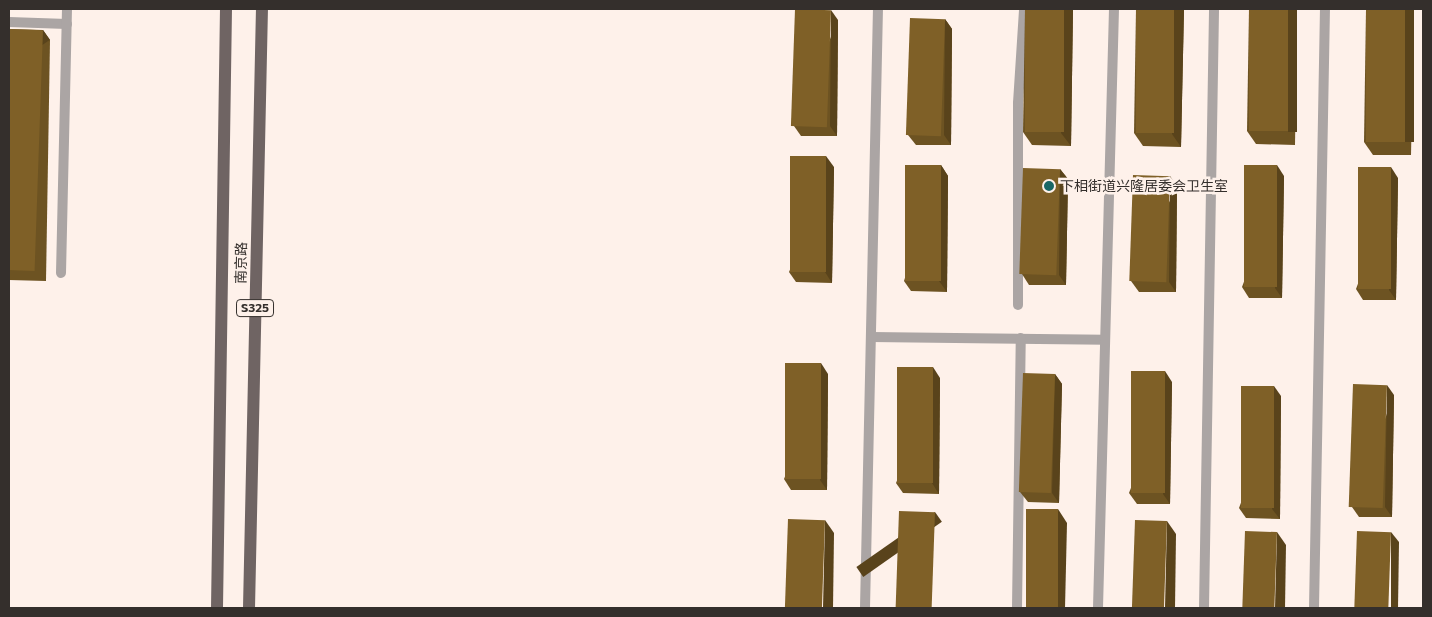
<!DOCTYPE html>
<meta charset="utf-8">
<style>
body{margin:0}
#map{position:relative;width:1432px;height:617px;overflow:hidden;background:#fef1ea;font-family:Commissioner,"Noto Sans SC",sans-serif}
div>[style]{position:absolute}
.service>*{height:10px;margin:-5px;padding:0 5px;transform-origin:5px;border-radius:5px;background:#aba5a4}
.primary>*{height:12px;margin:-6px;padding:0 6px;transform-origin:6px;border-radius:6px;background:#6f6463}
.wall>*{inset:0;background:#6d5322}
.shaded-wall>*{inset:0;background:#59431b;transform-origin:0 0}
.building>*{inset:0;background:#7f6027;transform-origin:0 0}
.dots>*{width:14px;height:14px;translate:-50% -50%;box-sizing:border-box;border:2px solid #fef1ea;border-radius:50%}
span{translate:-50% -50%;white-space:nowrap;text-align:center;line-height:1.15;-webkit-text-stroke:5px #fef1ea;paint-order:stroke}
.shield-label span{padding:1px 4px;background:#fef1ea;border:1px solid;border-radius:4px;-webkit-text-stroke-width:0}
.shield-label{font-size:12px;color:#342f2c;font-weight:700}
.poi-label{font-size:14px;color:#342f2c}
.left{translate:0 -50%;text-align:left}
.street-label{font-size:14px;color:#342f2c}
.frame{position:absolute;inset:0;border:10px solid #342f2c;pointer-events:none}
</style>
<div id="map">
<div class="service">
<div style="left:9px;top:22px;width:58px;rotate:2deg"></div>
<div style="left:61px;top:273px;width:264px;rotate:-88.7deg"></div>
<div style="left:1018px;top:305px;width:202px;rotate:-90deg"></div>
<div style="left:1018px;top:103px;width:94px;rotate:-86.3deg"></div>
<div style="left:871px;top:337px;width:234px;rotate:0.7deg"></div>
<div style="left:865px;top:608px;width:599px;rotate:-88.76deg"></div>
<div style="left:1017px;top:608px;width:270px;rotate:-89.2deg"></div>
<div style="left:1098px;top:608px;width:599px;rotate:-88.47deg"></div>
<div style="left:1204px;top:608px;width:599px;rotate:-89.04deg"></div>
<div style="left:1314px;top:608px;width:599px;rotate:-88.95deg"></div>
</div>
<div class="primary">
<div style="left:217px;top:608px;width:599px;rotate:-89.14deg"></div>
<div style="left:249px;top:608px;width:599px;rotate:-88.76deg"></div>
</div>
<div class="wall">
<div style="clip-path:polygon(1025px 9px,1073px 9px,1071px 146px,1032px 145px,1023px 132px)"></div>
<div style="clip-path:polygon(1136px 9px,1184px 9px,1181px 147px,1143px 146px,1134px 133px)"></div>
<div style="clip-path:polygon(1249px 9px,1297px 9px,1295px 145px,1256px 144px,1247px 131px)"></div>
<div style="clip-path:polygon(1366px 9px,1414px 9px,1411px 155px,1373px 155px,1364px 142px)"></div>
<div style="clip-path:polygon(945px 19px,952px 29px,951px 145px,916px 145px,908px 135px)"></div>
<div style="clip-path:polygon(838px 20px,837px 136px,801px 136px,794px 126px)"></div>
<div style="clip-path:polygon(9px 29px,43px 30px,50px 40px,46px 281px,9px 280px)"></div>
<div style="clip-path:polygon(941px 165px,948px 176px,947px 292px,911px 291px,904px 281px)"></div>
<div style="clip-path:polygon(834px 167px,832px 283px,796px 282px,789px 272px)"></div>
<div style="clip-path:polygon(1060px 169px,1068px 179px,1066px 285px,1029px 285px,1022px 274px)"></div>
<div style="clip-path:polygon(1284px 176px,1282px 298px,1249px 298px,1242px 287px)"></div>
<div style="clip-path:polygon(1398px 178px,1396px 300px,1363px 300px,1356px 289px)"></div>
<div style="clip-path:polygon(1177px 186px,1176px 292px,1139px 292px,1131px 281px)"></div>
<div style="clip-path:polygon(828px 374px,827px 490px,791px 490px,784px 479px)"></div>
<div style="clip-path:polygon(1055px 374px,1062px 384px,1059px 503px,1028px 502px,1020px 492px)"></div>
<div style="clip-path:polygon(940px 378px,939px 494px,903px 493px,896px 483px)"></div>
<div style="clip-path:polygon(1172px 382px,1170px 504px,1137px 504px,1129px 493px)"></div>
<div style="clip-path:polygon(1394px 395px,1392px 517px,1359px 517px,1352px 507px)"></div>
<div style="clip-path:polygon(1281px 396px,1280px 519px,1246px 518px,1239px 508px)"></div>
</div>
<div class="shaded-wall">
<div style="clip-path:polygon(1064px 9px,1073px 9px,1071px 146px,1061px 133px)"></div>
<div style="clip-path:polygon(1174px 9px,1184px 9px,1181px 147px,1172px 134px)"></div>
<div style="left:1288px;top:9px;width:9px;height:123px"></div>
<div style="left:1405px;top:9px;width:9px;height:133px"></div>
<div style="clip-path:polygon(831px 10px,838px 20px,837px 136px,830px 126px)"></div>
<div style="clip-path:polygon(945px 19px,952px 29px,951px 145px,944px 135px)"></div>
<div style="left:43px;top:30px;width:12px;height:241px;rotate:55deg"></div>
<div style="clip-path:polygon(826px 156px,834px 167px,832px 283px,825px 272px)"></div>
<div style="clip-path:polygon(941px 165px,948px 176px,947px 292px,939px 281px)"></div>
<div style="clip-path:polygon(1277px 165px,1284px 176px,1282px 298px,1275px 288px)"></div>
<div style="clip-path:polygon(1391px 167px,1398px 178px,1396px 300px,1389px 290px)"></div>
<div style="clip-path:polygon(1060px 169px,1068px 179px,1066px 285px,1059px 275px)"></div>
<div style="clip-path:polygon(1170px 176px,1177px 186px,1176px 292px,1169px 282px)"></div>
<div style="clip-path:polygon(821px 363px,828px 374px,827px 490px,820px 480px)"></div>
<div style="clip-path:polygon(933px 367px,940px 378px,939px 494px,932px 483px)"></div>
<div style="clip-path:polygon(1165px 371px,1172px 382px,1170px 504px,1163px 494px)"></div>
<div style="clip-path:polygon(1055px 374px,1062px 384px,1059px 503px,1052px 493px)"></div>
<div style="clip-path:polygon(1387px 385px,1394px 395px,1392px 517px,1385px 507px)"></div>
<div style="clip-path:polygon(1274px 386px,1281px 396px,1280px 519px,1272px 509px)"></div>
<div style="clip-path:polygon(1058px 509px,1067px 523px,1065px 608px,1056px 608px)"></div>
<div style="left:935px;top:512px;width:12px;height:96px;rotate:55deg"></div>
<div style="clip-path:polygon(825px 520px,834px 533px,833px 608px,823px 608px)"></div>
<div style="clip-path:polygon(1167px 521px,1176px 534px,1175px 608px,1165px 608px)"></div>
<div style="clip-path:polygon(1277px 532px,1286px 545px,1285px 608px,1275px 608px)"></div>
<div style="clip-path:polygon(1391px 532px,1399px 542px,1398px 608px,1391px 608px)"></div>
</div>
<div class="building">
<div style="left:795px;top:9px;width:36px;height:117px;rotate:2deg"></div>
<div style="left:1025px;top:9px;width:39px;height:123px"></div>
<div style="left:1136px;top:9px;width:38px;height:124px"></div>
<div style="left:1249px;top:9px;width:39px;height:122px"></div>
<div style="left:1366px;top:9px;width:39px;height:133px"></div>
<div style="left:910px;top:18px;width:35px;height:117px;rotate:2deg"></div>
<div style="left:9px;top:29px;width:34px;height:241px;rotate:2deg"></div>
<div style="left:790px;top:156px;width:36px;height:116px"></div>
<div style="left:905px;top:165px;width:36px;height:116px"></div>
<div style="left:1244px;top:165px;width:33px;height:122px"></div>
<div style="left:1358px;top:167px;width:33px;height:122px"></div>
<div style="left:1023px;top:168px;width:37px;height:106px;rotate:2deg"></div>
<div style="left:1133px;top:175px;width:37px;height:106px;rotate:2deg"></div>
<div style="left:785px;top:363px;width:36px;height:116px"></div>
<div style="left:897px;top:367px;width:36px;height:116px"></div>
<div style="left:1131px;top:371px;width:34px;height:122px"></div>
<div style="left:1023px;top:373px;width:32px;height:119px;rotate:2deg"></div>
<div style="left:1353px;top:384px;width:34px;height:123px;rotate:2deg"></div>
<div style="left:1241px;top:386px;width:33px;height:122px"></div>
<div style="left:1026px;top:509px;width:32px;height:99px"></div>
<div style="left:899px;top:511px;width:36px;height:97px;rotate:2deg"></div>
<div style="left:788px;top:519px;width:37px;height:89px;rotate:2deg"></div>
<div style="left:1135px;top:520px;width:32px;height:88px;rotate:2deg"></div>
<div style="left:1245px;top:531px;width:32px;height:77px;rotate:2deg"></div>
<div style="left:1357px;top:531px;width:34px;height:77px;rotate:2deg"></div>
</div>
<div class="dots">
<div style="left:1049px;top:186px;background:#196766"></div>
</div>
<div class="shield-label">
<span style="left:255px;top:308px">S325</span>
</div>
<div class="poi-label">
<span class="left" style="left:1060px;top:186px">下相街道兴隆居委会卫生室</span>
</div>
<div class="street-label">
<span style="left:241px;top:263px;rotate:-89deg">南京路</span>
</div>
<div class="frame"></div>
</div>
